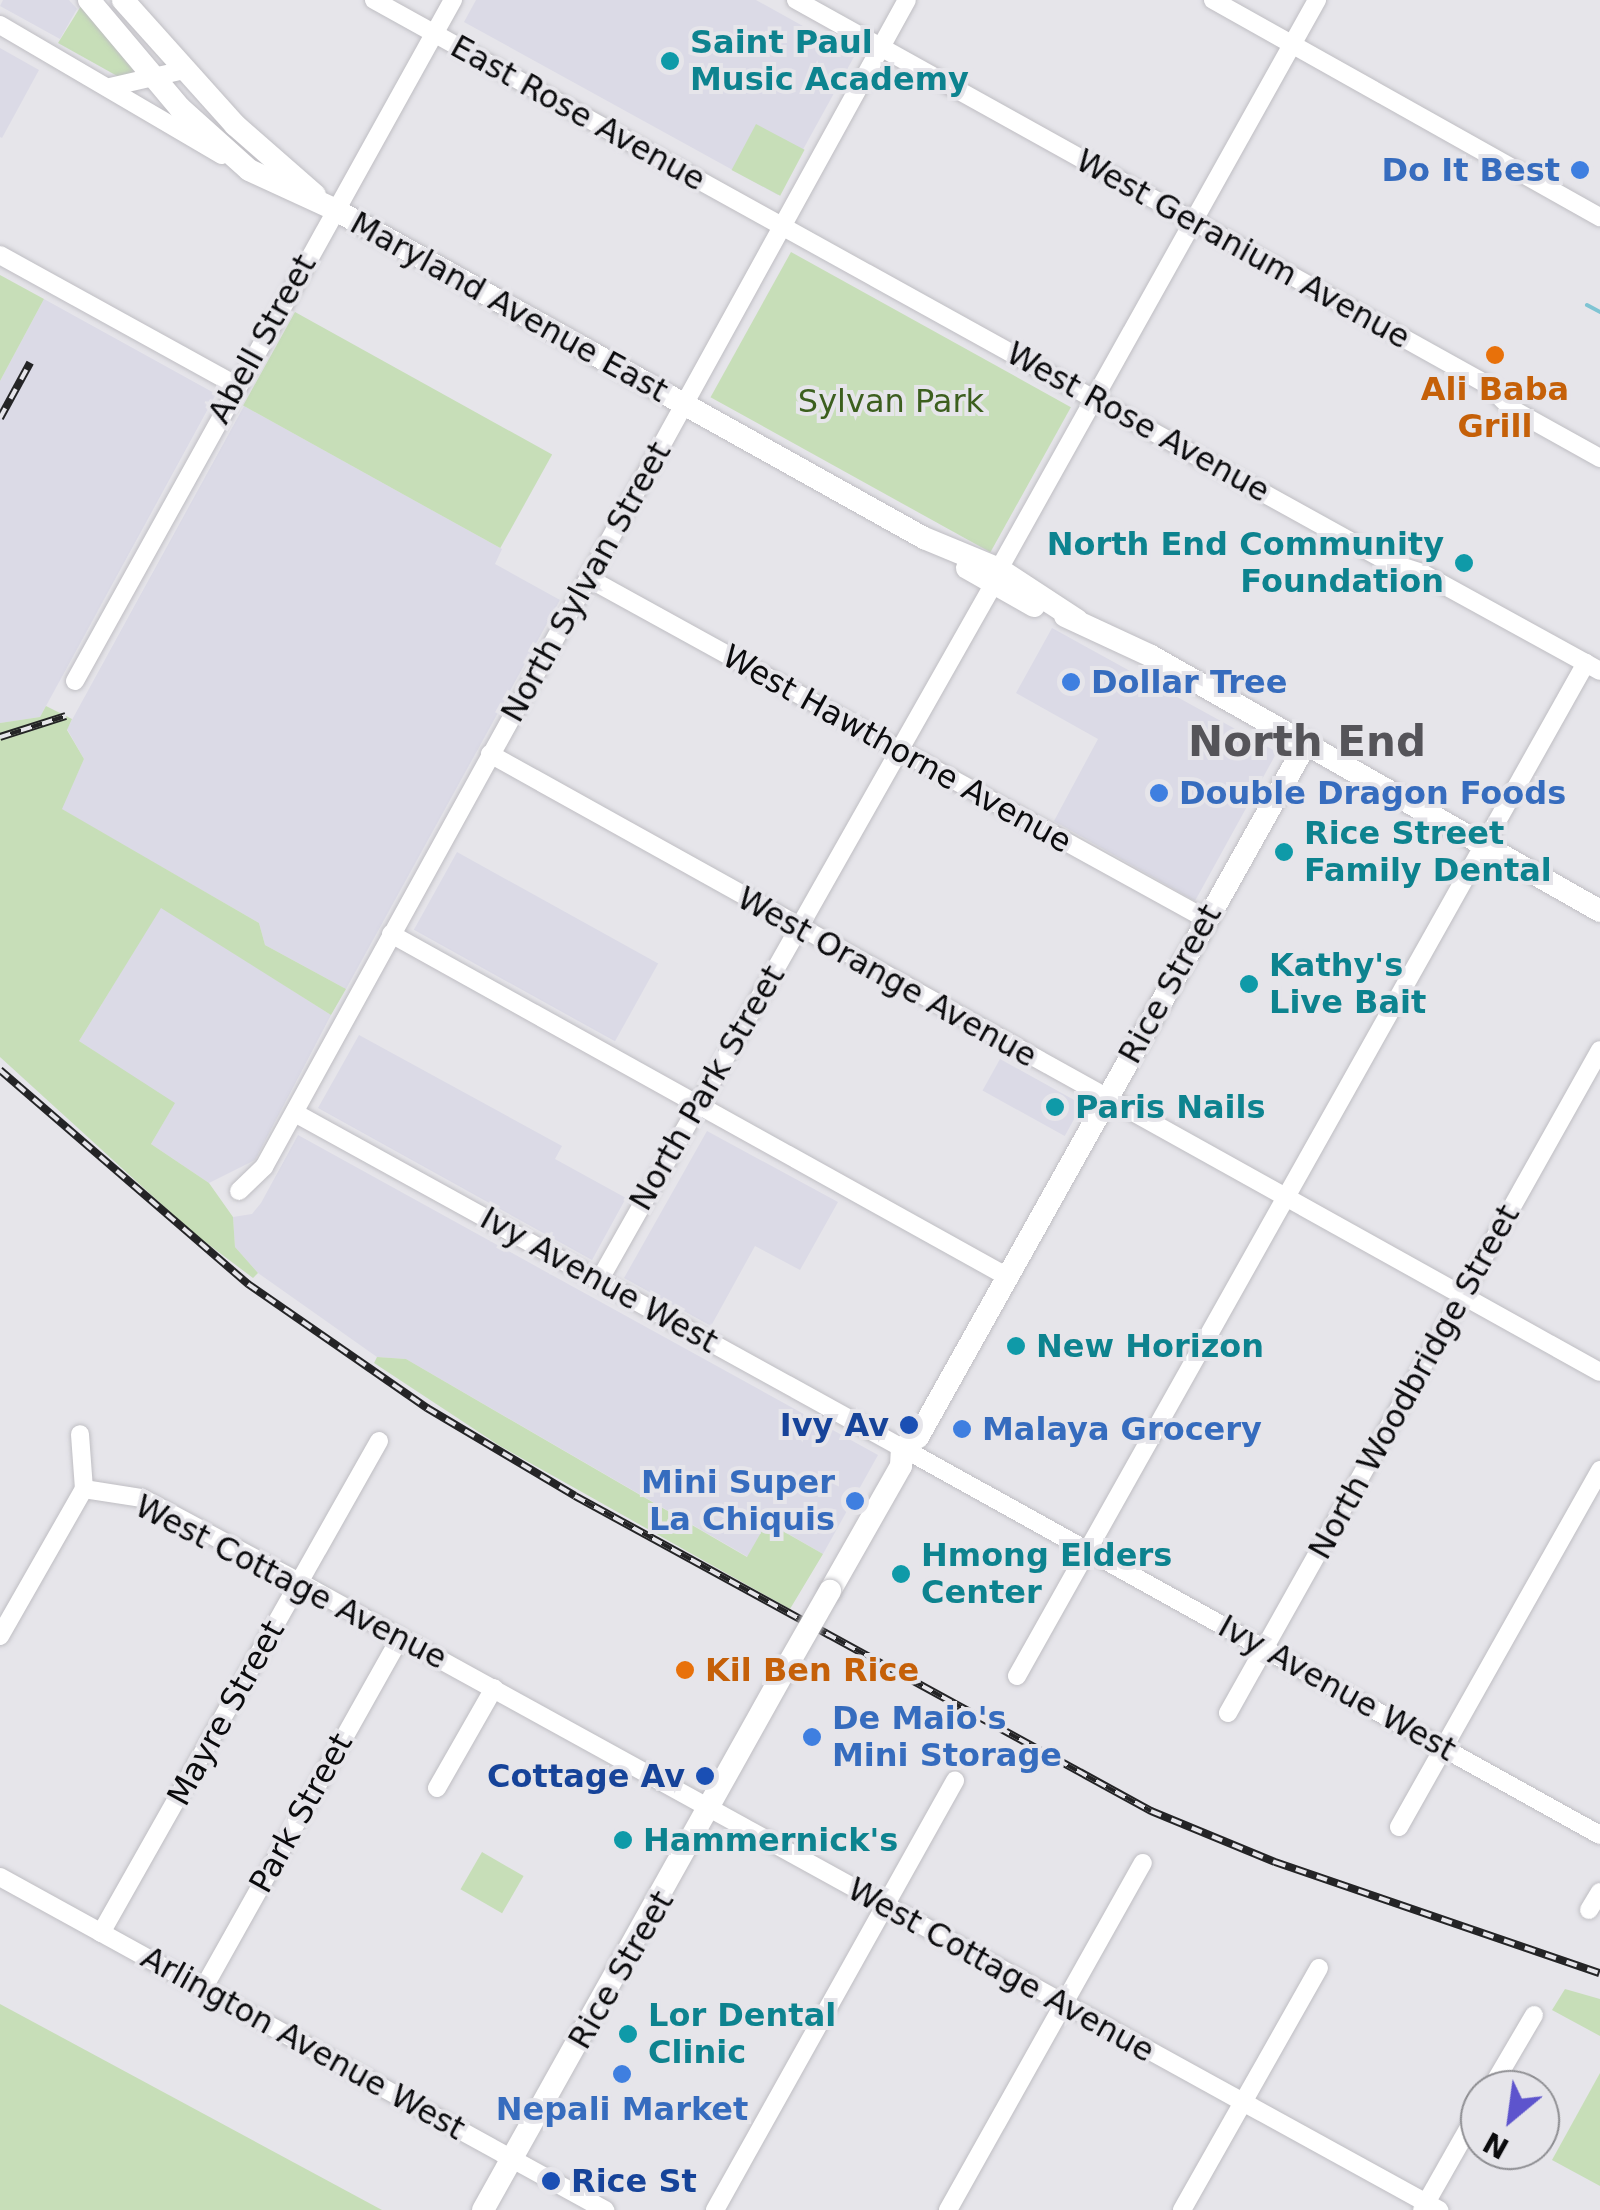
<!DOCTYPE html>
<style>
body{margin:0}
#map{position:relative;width:1600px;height:2210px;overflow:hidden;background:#e6e5ea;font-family:"DejaVu Sans",sans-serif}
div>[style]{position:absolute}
.built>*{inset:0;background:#dbdae6;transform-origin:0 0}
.green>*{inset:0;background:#c7deb8;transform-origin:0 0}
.stream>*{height:4px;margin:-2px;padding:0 2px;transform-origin:2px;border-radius:2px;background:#7fc4d3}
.roads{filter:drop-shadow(0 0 2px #bfbec3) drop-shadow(0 0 2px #bfbec3)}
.minor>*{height:18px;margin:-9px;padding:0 9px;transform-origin:9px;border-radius:9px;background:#fff}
.major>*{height:22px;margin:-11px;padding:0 11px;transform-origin:11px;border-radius:11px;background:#fff}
.rail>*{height:8px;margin-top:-4px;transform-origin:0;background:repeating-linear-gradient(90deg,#e6e5ea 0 11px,#242426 0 22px);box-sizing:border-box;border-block:2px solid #242426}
.bridges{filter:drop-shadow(0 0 2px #bfbec3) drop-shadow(0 0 2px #bfbec3)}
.major-bridge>*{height:22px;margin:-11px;padding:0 11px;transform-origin:11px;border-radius:11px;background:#fff}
.dots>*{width:28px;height:28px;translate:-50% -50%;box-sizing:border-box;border:5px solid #e6e5ea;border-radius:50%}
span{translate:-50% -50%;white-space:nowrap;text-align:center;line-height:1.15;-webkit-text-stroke:8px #e6e5ea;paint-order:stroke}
.culture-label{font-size:32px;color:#0d838f;font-weight:700}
.left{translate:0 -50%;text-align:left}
.right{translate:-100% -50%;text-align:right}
.street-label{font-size:32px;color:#0b0b0d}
.shop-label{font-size:32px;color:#366cbe;font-weight:700}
.food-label{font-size:32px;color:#c56008;font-weight:700}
.park-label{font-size:32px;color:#3c5f1e}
.transit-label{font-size:32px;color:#164399;font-weight:700}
.district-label{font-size:42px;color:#555459;font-weight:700}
.north{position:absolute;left:1460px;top:2070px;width:100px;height:100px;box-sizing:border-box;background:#e6e5ea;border:2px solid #8e8e92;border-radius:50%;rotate:209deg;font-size:28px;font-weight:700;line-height:40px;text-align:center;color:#0b0b0d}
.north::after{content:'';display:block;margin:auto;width:35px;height:45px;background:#5d54cd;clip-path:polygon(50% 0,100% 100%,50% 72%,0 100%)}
</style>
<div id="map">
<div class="built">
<div style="clip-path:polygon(3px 0,69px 0,77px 9px,60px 39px,0 6px)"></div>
<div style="clip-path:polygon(476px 0,756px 0,855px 55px,778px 195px,464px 22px)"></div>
<div style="clip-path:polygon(0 48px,39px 70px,2px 138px,0 137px)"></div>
<div style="clip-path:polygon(44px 299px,216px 394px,40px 717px,0 723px,0 381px)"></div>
<div style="clip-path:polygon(244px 406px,502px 549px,495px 564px,560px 600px,346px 989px,265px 945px,259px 923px,61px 809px,84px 759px,67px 729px)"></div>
<div style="clip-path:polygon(1052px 628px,1277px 752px,1195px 901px,1054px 821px,1098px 739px,1016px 693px)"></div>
<div style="left:457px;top:852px;width:230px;height:89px;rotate:29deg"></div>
<div style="clip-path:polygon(161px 907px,331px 1015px,255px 1160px,209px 1183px,151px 1144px,174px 1104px,79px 1041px)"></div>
<div style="clip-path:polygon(359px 1035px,562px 1146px,555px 1159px,626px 1198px,592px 1260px,318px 1108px)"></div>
<div style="left:1000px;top:1059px;width:94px;height:36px;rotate:29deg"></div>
<div style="clip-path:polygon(707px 1131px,838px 1202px,800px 1270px,755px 1246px,711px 1326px,624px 1278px)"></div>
<div style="clip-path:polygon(298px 1135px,878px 1455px,823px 1554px,768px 1522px,748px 1557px,406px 1359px,377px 1357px,258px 1273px,235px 1247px,233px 1217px,252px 1214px,261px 1203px)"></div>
</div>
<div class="green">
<div style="clip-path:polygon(81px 6px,135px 72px,134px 74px,119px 77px,58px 43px)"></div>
<div style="left:756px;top:124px;width:55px;height:52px;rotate:28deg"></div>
<div style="left:791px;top:252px;width:320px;height:166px;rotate:29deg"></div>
<div style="clip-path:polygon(0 275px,44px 299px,0 381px)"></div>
<div style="left:295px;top:312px;width:294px;height:107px;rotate:29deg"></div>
<div style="clip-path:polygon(46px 706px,72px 719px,67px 730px,84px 759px,62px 809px,259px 923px,265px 945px,346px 989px,331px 1015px,161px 908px,79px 1041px,175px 1103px,151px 1144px,209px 1183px,233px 1217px,235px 1247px,258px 1273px,253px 1278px,192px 1232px,0 1057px,0 723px,40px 717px)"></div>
<div style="clip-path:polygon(377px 1357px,406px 1359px,747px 1557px,767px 1522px,823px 1554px,790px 1609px,500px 1446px,374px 1363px)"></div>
<div style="left:482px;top:1852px;width:48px;height:43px;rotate:30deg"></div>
<div style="clip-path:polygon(1565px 1989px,1600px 1999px,1600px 2036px,1552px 2010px)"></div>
<div style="clip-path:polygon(0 2004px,382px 2210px,0 2210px)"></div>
<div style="clip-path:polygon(1600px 2073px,1600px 2186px,1552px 2160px)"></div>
</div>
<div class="stream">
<div style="left:1587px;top:305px;width:15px;rotate:28deg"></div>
</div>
<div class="roads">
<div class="minor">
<div style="left:374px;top:0;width:1159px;rotate:29deg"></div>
<div style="left:1388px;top:562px;width:36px;rotate:18deg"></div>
<div style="left:1422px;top:573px;width:203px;rotate:28.8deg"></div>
<div style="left:796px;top:0;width:792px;rotate:29.09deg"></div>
<div style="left:1488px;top:385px;width:34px;rotate:45deg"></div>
<div style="left:1512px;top:409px;width:101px;rotate:29.1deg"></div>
<div style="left:1213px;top:0;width:444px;rotate:29.3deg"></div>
<div style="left:0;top:25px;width:257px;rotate:30.4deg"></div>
<div style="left:110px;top:87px;width:76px;rotate:-12.9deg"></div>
<div style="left:0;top:255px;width:267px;rotate:28.9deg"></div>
<div style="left:999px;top:569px;width:652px;rotate:-60.8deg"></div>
<div style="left:588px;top:578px;width:706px;rotate:28.89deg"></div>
<div style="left:75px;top:681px;width:779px;rotate:-60.97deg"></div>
<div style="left:490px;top:754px;width:1270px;rotate:29.11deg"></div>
<div style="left:391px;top:934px;width:704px;rotate:29.08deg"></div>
<div style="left:295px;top:1113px;width:693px;rotate:28.89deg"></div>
<div style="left:239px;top:1191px;width:35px;rotate:-44deg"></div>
<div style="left:264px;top:1167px;width:1332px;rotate:-61.15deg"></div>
<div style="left:600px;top:1279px;width:798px;rotate:-60.48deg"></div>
<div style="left:917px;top:1456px;width:781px;rotate:29.03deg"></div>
<div style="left:84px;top:1489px;width:59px;rotate:8.8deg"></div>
<div style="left:142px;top:1498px;width:178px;rotate:28.1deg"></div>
<div style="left:299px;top:1582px;width:1302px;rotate:28.85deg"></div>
<div style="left:0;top:1636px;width:169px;rotate:-60.3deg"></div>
<div style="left:84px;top:1489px;width:55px;rotate:-94.2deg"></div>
<div style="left:1017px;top:1676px;width:1162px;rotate:-60.68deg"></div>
<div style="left:1228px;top:1713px;width:760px;rotate:-60.7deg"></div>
<div style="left:437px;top:1788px;width:115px;rotate:-60.3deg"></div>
<div style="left:1399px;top:1827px;width:410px;rotate:-60.6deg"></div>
<div style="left:0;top:1877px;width:691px;rotate:28.83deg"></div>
<div style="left:1589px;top:1910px;width:21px;rotate:-59deg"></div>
<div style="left:101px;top:1933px;width:565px;rotate:-60.53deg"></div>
<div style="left:203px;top:1989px;width:403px;rotate:-60.7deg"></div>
<div style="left:1490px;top:2090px;width:87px;rotate:-59.6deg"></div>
<div style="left:715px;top:2210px;width:492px;rotate:-60.8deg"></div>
<div style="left:948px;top:2210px;width:398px;rotate:-60.7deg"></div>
<div style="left:1182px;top:2210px;width:278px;rotate:-60.5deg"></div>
<div style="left:1422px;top:2210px;width:117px;rotate:-60.4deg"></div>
</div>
<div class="major">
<div style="left:89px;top:0;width:141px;rotate:49.9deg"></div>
<div style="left:180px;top:108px;width:93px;rotate:41.9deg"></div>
<div style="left:249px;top:170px;width:94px;rotate:24.6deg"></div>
<div style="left:334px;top:209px;width:676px;rotate:29.15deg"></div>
<div style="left:924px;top:538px;width:81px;rotate:22.5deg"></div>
<div style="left:999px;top:569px;width:93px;rotate:33.2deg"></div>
<div style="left:123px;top:0;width:168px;rotate:48.1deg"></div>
<div style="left:235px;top:125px;width:106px;rotate:41.2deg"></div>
<div style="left:967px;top:568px;width:77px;rotate:29.6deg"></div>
<div style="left:1065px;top:616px;width:95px;rotate:24.9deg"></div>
<div style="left:1151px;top:656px;width:516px;rotate:29.59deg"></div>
<div style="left:830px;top:1591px;width:144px;rotate:-60.4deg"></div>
<div style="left:901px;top:1466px;width:18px;rotate:-87deg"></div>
<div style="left:902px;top:1448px;width:19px;rotate:-35deg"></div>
<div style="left:918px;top:1437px;width:796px;rotate:-60.76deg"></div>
<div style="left:483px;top:2210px;width:621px;rotate:-60.79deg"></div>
</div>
</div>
<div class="rail">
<div style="left:0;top:418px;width:63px;rotate:-61.4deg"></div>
<div style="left:0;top:737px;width:69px;rotate:-17.7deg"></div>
<div style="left:0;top:1070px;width:328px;rotate:40.8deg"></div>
<div style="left:248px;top:1284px;width:218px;rotate:34.7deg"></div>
<div style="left:427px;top:1408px;width:172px;rotate:30.7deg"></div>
<div style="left:575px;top:1496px;width:657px;rotate:28.67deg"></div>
<div style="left:1151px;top:1811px;width:134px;rotate:22.4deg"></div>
<div style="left:1275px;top:1862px;width:343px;rotate:18.9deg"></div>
</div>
<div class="bridges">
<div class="major-bridge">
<div style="left:786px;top:1668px;width:89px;rotate:-60.3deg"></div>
</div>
</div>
<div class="dots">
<div style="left:670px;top:61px;background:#0f9aa8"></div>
<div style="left:1580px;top:170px;background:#3f7fe0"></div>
<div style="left:1495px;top:355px;background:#e8710a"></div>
<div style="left:1464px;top:563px;background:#0f9aa8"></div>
<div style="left:1071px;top:682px;background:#3f7fe0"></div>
<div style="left:1159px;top:793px;background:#3f7fe0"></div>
<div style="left:1284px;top:852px;background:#0f9aa8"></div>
<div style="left:1249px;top:984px;background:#0f9aa8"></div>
<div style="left:1055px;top:1107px;background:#0f9aa8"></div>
<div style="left:1016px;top:1346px;background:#0f9aa8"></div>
<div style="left:909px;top:1425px;background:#1a4fb4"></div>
<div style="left:962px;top:1429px;background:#3f7fe0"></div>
<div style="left:855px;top:1501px;background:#3f7fe0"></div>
<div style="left:901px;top:1574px;background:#0f9aa8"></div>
<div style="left:685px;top:1670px;background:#e8710a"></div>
<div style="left:812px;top:1737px;background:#3f7fe0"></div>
<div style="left:705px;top:1776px;background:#1a4fb4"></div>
<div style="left:623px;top:1840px;background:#0f9aa8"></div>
<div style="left:628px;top:2034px;background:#0f9aa8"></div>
<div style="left:622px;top:2074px;background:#3f7fe0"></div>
<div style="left:551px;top:2181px;background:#1a4fb4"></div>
</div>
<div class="culture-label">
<span class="left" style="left:690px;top:61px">Saint Paul<br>Music Academy</span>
<span class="right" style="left:1444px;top:563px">North End Community<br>Foundation</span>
<span class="left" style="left:1304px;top:852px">Rice Street<br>Family Dental</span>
<span class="left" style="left:1269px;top:984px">Kathy's<br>Live Bait</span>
<span class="left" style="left:1075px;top:1107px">Paris Nails</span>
<span class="left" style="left:1036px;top:1346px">New Horizon</span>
<span class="left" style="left:921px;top:1574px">Hmong Elders<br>Center</span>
<span class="left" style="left:643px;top:1840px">Hammernick's</span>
<span class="left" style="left:648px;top:2034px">Lor Dental<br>Clinic</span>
</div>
<div class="street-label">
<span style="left:578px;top:113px;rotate:29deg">East Rose Avenue</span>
<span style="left:1243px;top:249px;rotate:29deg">West Geranium Avenue</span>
<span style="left:509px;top:307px;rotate:29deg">Maryland Avenue East</span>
<span style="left:262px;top:339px;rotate:-61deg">Abell Street</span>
<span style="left:1138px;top:422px;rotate:29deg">West Rose Avenue</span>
<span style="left:586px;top:582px;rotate:-61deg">North Sylvan Street</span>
<span style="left:897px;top:749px;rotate:29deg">West Hawthorne Avenue</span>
<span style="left:887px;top:977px;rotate:29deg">West Orange Avenue</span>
<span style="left:1170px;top:984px;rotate:-61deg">Rice Street</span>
<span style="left:707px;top:1088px;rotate:-60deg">North Park Street</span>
<span style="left:599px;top:1280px;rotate:29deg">Ivy Avenue West</span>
<span style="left:1414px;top:1382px;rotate:-61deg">North Woodbridge Street</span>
<span style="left:291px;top:1582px;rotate:27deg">West Cottage Avenue</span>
<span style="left:1337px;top:1688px;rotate:29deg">Ivy Avenue West</span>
<span style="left:226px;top:1713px;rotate:-61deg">Mayre Street</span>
<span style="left:301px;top:1813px;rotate:-61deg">Park Street</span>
<span style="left:621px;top:1970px;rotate:-60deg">Rice Street</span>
<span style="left:1001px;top:1970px;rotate:29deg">West Cottage Avenue</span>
<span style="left:303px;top:2043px;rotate:29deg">Arlington Avenue West</span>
</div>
<div class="shop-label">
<span class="right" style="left:1560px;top:170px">Do It Best</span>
<span class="left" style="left:1091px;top:682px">Dollar Tree</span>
<span class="left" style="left:1179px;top:793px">Double Dragon Foods</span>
<span class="left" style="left:982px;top:1429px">Malaya Grocery</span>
<span class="right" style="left:835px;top:1501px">Mini Super<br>La Chiquis</span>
<span class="left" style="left:832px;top:1737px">De Maio's<br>Mini Storage</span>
<span style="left:622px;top:2109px">Nepali Market</span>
</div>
<div class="food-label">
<span style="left:1495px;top:408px">Ali Baba<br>Grill</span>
<span class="left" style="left:705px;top:1670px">Kil Ben Rice</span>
</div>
<div class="park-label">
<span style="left:891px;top:401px">Sylvan Park</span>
</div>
<div class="transit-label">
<span class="right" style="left:889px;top:1425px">Ivy Av</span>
<span class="right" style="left:685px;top:1776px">Cottage Av</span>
<span class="left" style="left:571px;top:2181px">Rice St</span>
</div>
<div class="district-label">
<span style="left:1307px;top:742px">North End</span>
</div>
<div class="north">N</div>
</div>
